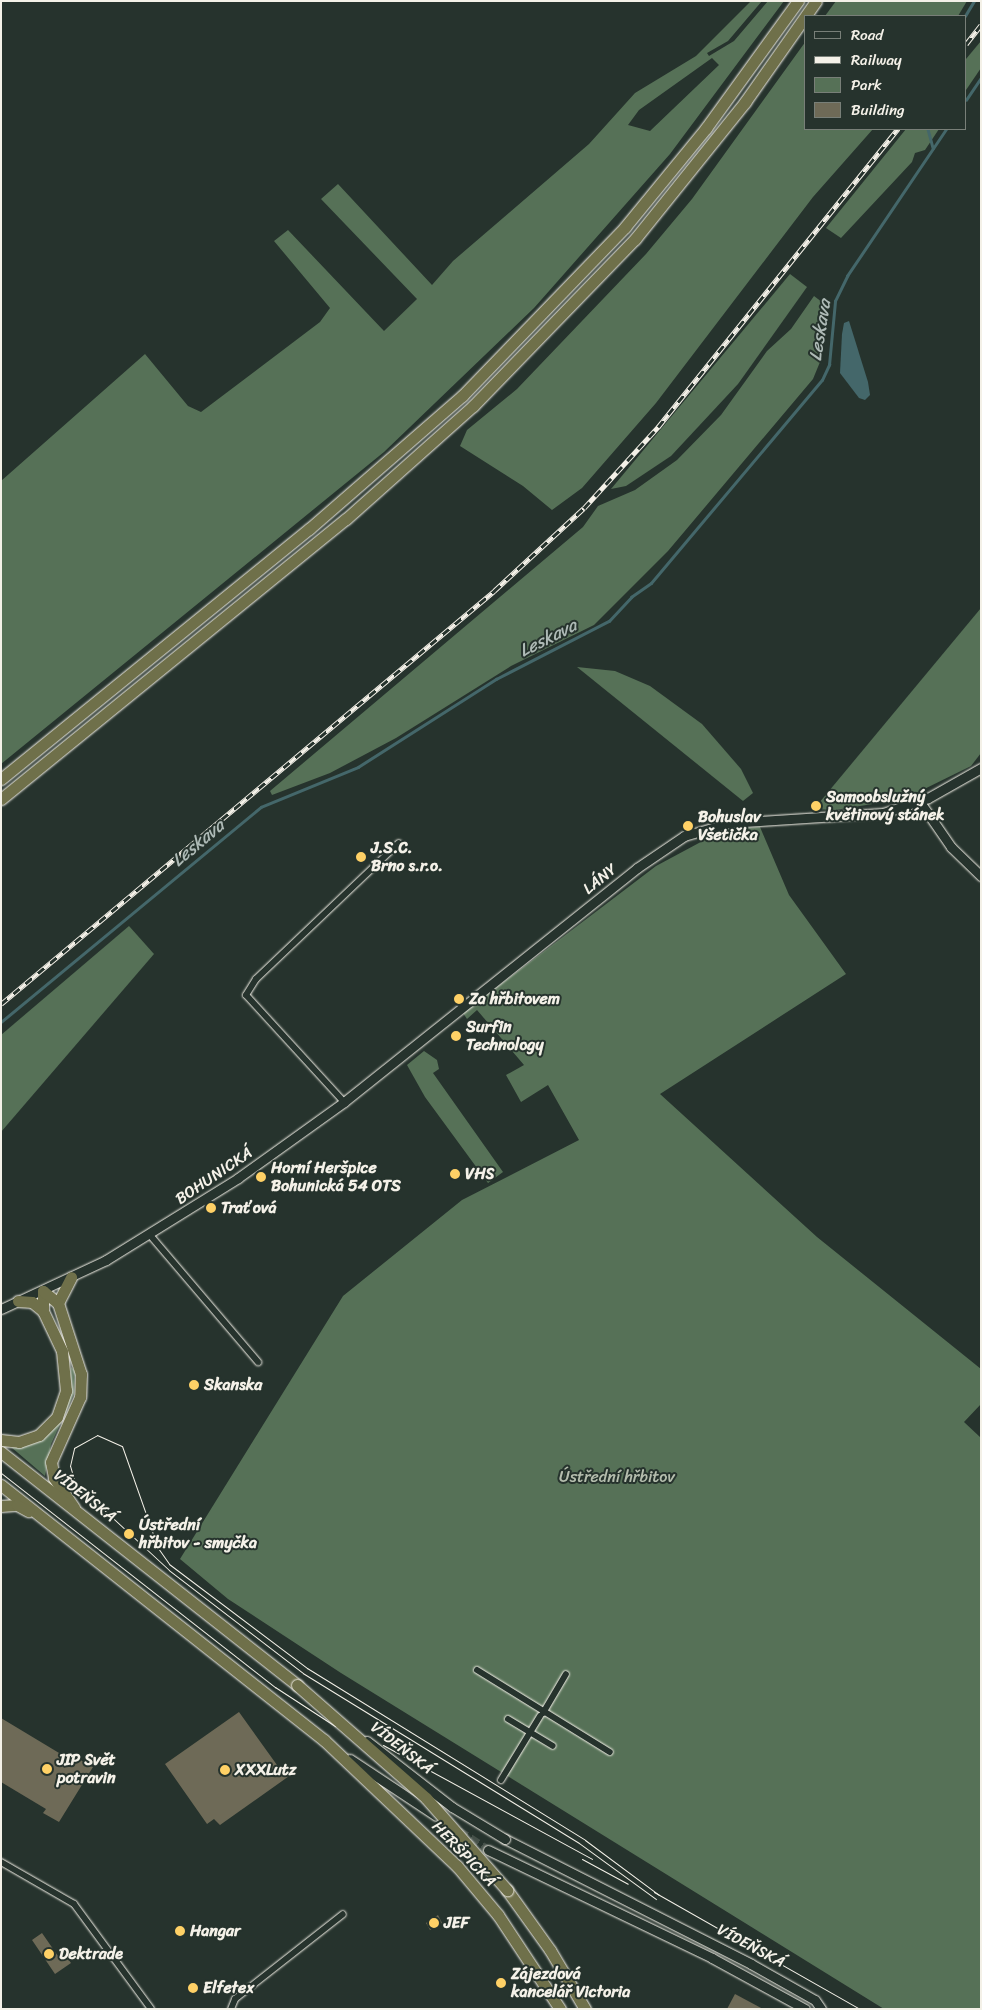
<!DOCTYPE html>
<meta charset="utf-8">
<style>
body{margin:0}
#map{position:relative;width:982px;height:2010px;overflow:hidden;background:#26332d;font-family:Sriracha,sans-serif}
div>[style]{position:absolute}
.green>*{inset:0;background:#567157}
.water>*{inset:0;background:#44676a}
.stream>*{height:2.5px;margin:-1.25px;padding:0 1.25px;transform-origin:1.25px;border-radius:1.25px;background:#44676a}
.building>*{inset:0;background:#6e6a57}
.secondary-tunnel>*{height:9px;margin-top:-4.5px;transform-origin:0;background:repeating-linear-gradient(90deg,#455049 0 9px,transparent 0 13.5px)}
.roads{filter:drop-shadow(0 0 1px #f4f1e8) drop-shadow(0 0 1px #f4f1e8)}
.street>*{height:6px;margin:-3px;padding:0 3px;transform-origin:3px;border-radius:3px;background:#26332d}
.secondary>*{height:9px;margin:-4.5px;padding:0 4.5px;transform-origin:4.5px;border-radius:4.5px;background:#26332d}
.highway>*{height:11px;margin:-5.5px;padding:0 5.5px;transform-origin:5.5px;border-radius:5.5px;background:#6f704a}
.tram>*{height:1px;margin:-0.5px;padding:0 0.5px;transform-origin:0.5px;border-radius:0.5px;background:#f4f1e8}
.rail>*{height:4.5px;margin-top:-2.25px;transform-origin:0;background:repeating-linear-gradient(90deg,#26332d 0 8px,#f4f1e8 0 16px);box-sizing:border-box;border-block:1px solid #f4f1e8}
.bridges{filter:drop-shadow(0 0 1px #f4f1e8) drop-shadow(0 0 1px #f4f1e8)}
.secondary-bridge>*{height:9px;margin:-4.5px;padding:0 4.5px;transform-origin:4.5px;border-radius:4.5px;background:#26332d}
.highway-bridge>*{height:11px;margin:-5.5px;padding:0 5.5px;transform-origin:5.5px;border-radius:5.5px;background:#6f704a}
.dots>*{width:14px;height:14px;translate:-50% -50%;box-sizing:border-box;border:2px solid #26332d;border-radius:50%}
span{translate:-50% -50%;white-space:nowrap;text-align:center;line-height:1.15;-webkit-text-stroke:4px #26332d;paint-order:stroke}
.poi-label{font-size:16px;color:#f4f1e8;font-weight:700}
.left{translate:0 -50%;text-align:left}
.street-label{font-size:16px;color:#f4f1e8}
.park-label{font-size:16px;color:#b5beae}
.water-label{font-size:18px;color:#aebab6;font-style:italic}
.frame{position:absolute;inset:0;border:2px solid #f4f1e8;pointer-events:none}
.legend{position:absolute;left:804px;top:15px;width:162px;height:115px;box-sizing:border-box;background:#26332d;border:1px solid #787f78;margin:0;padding:6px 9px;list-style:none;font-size:15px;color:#f4f1e8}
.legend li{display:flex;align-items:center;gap:10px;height:25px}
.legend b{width:25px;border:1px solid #787f78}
</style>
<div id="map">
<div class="green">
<div style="clip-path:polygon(evenodd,751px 1px,762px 1px,728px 41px,707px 53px,709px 56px,734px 41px,768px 1px,784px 1px,670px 154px,534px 308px,384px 452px,1px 764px,1px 481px,145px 354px,188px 406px,201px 412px,320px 322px,330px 308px,274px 241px,288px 230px,384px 331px,417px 299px,321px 199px,338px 184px,432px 285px,453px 261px,589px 144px,635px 93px,696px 56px,751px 1px,712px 58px,719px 65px,650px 131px,628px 125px,639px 110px,712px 58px)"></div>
<div style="clip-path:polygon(836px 1px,967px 1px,958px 16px,825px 16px)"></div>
<div style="clip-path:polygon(806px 41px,806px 129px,873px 129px,813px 197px,656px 403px,582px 488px,552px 510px,523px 486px,460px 446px,467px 430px,517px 389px,646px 254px,692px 199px)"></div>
<div style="clip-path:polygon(981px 41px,981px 68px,966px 90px,966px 59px)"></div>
<div style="clip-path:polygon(906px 129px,939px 129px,925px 150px,915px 153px,912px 162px,841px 238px,826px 228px)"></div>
<div style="clip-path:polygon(790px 274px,807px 287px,738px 384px,671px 456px,626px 486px,611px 489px)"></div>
<div style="clip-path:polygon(814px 296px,826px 305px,820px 362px,813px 379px,668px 551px,594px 625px,511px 666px,396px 738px,330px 773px,272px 795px,270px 791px,583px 527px,598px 506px,635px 490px,677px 460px,721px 415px,767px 351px,791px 329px)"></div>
<div style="clip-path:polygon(981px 608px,981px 753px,971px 766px,904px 799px,835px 810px,814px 809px)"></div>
<div style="clip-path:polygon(577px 667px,615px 671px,650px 686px,702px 724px,741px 769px,753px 793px,743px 801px)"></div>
<div style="clip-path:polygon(760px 827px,789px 895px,846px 974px,660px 1094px,817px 1237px,981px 1369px,981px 1404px,964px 1422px,981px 1438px,981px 2009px,884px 2009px,341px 1673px,228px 1599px,180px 1559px,343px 1296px,462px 1200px,579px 1140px,548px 1085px,521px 1102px,506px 1075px,524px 1065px,477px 1010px,467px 1019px,463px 1013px,656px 866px,725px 829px)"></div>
<div style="clip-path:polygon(129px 926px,154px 954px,1px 1132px,1px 1035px)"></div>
<div style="clip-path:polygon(424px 1051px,437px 1060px,439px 1069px,433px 1073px,503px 1172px,488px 1183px,425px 1097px,407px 1065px)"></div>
<div style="clip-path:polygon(71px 1367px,75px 1371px,74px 1394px,51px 1444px,45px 1476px,11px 1447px,34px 1441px,70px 1392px)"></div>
</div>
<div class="water">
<div style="clip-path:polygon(849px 321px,868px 382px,870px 395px,865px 400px,859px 398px,840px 373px,842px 334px,844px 323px)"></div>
</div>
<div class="stream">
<div style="left:965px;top:16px;width:17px;rotate:-59deg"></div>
<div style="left:966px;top:100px;width:27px;rotate:-56deg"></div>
<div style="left:928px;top:129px;width:20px;rotate:75deg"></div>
<div style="left:1px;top:1022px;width:337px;rotate:-39.6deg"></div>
<div style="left:261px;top:807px;width:105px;rotate:-22.4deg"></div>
<div style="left:358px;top:767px;width:164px;rotate:-32.5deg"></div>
<div style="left:496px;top:679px;width:127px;rotate:-27.2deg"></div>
<div style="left:609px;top:621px;width:33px;rotate:-47deg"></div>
<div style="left:631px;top:597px;width:24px;rotate:-35deg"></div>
<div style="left:651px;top:583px;width:265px;rotate:-49.9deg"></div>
<div style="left:822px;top:380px;width:17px;rotate:-65deg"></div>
<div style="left:829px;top:365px;width:64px;rotate:-84.6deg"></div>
<div style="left:835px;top:301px;width:28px;rotate:-64deg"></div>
<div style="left:847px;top:276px;width:177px;rotate:-56deg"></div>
</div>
<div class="building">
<div style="clip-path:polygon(239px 1712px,282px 1772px,287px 1768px,292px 1774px,220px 1825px,214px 1819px,207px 1824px,165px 1764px)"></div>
<div style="clip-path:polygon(1px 1718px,74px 1762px,77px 1758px,93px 1767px,59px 1822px,43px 1813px,46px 1809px,1px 1782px)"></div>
<div style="clip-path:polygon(438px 1915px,442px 1923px,430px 1930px,426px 1923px)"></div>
<div style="clip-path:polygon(42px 1933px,58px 1956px,63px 1952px,71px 1963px,55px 1974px,32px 1940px)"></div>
<div style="clip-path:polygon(735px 1994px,763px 2009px,727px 2009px)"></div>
</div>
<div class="secondary-tunnel">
<div style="left:459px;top:1831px;width:35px;rotate:33deg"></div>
</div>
<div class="roads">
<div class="street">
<div style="left:344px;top:1102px;width:145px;rotate:-132.5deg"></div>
<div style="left:246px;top:995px;width:19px;rotate:-58deg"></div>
<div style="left:256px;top:979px;width:197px;rotate:-43.6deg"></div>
<div style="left:150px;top:1235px;width:167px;rotate:49.6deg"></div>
<div style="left:477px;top:1670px;width:156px;rotate:31.7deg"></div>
<div style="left:543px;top:1713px;width:45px;rotate:-59.5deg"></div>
<div style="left:508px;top:1719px;width:52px;rotate:31deg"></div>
<div style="left:501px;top:1780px;width:75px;rotate:-58.6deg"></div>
<div style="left:1px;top:1862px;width:84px;rotate:29.9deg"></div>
<div style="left:74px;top:1904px;width:130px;rotate:53.7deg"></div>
<div style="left:231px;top:2009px;width:11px;rotate:-68deg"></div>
<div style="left:235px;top:1999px;width:137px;rotate:-38.2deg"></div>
</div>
<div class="secondary">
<div style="left:920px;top:802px;width:55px;rotate:55.4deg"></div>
<div style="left:951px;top:847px;width:42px;rotate:44deg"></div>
<div style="left:1px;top:1309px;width:116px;rotate:-25deg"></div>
<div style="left:106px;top:1260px;width:155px;rotate:-31.8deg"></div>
<div style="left:238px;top:1178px;width:130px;rotate:-35.6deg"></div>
<div style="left:344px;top:1102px;width:375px;rotate:-38.6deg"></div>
<div style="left:637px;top:868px;width:57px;rotate:-34.2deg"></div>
<div style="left:684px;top:836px;width:47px;rotate:-16.1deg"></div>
<div style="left:729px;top:823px;width:154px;rotate:-3.7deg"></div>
<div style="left:883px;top:813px;width:47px;rotate:-18.4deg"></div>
<div style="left:928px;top:798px;width:61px;rotate:-29.5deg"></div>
<div style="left:350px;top:1759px;width:103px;rotate:33.5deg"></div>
<div style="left:505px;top:1839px;width:276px;rotate:26.9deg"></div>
<div style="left:751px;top:1964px;width:73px;rotate:29.4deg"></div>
<div style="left:815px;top:2000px;width:11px;rotate:56deg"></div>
<div style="left:488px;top:1850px;width:249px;rotate:25.7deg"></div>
<div style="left:712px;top:1958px;width:106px;rotate:28.7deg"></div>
</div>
<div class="highway">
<div style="left:1px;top:779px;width:397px;rotate:-39.1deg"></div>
<div style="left:309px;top:529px;width:203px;rotate:-41deg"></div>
<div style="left:462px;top:396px;width:235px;rotate:-46deg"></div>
<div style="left:625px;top:227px;width:128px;rotate:-50.7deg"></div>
<div style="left:706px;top:128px;width:157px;rotate:-54.1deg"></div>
<div style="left:1px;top:799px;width:444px;rotate:-39.1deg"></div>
<div style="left:346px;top:519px;width:170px;rotate:-41.7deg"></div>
<div style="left:473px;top:406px;width:233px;rotate:-45.9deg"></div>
<div style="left:635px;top:239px;width:176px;rotate:-51.2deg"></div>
<div style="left:745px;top:102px;width:123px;rotate:-54.9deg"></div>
<div style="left:18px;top:1301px;width:14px;rotate:4deg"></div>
<div style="left:32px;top:1302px;width:14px;rotate:39deg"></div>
<div style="left:58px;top:1303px;width:29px;rotate:-63deg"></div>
<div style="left:1px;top:1440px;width:18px;rotate:6deg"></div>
<div style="left:19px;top:1442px;width:21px;rotate:-19deg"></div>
<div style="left:39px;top:1435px;width:25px;rotate:-45deg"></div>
<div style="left:57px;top:1417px;width:28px;rotate:-71deg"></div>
<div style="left:66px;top:1391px;width:40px;rotate:-95.7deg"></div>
<div style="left:62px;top:1351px;width:44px;rotate:-115.4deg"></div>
<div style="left:43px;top:1311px;width:20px;rotate:-90deg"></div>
<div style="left:43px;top:1291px;width:19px;rotate:39deg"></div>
<div style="left:58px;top:1303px;width:75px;rotate:72.1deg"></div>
<div style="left:81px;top:1374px;width:23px;rotate:92deg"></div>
<div style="left:80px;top:1397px;width:71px;rotate:114deg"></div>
<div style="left:51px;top:1462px;width:16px;rotate:79deg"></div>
<div style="left:54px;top:1478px;width:36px;rotate:56deg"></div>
<div style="left:1px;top:1452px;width:377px;rotate:38.2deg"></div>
<div style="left:1px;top:1485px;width:412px;rotate:38.3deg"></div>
<div style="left:324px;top:1740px;width:183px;rotate:43.5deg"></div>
<div style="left:457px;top:1866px;width:64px;rotate:50.1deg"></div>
<div style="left:498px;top:1915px;width:113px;rotate:56.6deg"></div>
<div style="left:1px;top:1506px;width:16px;rotate:-4deg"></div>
<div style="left:17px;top:1505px;width:13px;rotate:29deg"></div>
<div style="left:507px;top:1890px;width:74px;rotate:54.4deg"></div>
<div style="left:550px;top:1950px;width:69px;rotate:59.3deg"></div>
</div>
</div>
<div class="tram">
<div style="left:1px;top:1473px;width:348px;rotate:38deg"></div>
<div style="left:275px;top:1687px;width:72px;rotate:33deg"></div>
<div style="left:383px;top:1745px;width:238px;rotate:28.6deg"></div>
<div style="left:582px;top:1859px;width:52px;rotate:28.5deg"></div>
<div style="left:654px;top:1892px;width:237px;rotate:29.6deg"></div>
<div style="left:656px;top:1899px;width:95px;rotate:-144deg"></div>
<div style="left:579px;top:1843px;width:324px;rotate:-148.4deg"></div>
<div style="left:303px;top:1673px;width:169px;rotate:-142.5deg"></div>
<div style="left:169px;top:1570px;width:128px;rotate:-137.2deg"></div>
<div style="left:75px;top:1483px;width:18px;rotate:-106deg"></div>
<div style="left:70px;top:1466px;width:18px;rotate:-77deg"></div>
<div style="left:74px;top:1448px;width:26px;rotate:-29deg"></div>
<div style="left:97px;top:1435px;width:27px;rotate:24deg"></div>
<div style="left:122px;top:1446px;width:108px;rotate:70.6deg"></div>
<div style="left:158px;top:1548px;width:19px;rotate:55deg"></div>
<div style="left:169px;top:1564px;width:173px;rotate:37deg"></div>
<div style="left:307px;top:1668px;width:327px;rotate:31.7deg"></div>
<div style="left:585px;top:1840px;width:92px;rotate:36.6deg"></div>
</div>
<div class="rail">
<div style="left:966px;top:44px;width:24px;rotate:-52deg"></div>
<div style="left:1px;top:1004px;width:643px;rotate:-39.95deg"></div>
<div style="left:494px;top:591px;width:122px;rotate:-42.7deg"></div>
<div style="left:584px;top:508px;width:110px;rotate:-47.6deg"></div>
<div style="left:658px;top:427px;width:383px;rotate:-51.2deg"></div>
</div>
<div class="bridges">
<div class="secondary-bridge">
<div style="left:367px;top:1741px;width:108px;rotate:37.8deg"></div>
<div style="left:452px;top:1807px;width:62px;rotate:31.1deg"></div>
</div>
<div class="highway-bridge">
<div style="left:297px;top:1685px;width:171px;rotate:41.2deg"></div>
<div style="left:426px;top:1798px;width:123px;rotate:48.6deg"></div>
</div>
</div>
<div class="dots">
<div style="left:816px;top:806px;background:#ffd166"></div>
<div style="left:688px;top:826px;background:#ffd166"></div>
<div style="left:361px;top:857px;background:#ffd166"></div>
<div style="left:459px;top:999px;background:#ffd166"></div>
<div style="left:456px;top:1036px;background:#ffd166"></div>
<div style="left:455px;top:1174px;background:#ffd166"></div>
<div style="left:261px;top:1177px;background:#ffd166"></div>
<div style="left:211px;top:1208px;background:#ffd166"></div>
<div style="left:194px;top:1385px;background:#ffd166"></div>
<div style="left:129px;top:1534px;background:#ffd166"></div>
<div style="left:47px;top:1769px;background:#ffd166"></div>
<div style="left:225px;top:1770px;background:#ffd166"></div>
<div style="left:434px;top:1923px;background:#ffd166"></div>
<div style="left:180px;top:1931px;background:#ffd166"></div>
<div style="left:49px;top:1954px;background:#ffd166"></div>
<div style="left:501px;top:1983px;background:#ffd166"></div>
<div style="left:193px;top:1988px;background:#ffd166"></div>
</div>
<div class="poi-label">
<span class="left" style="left:826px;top:806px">Samoobslužný<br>květinový stánek</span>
<span class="left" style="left:698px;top:826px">Bohuslav<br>Všetička</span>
<span class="left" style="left:371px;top:857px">J.S.C.<br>Brno s.r.o.</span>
<span class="left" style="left:469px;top:999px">Za hřbitovem</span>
<span class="left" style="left:466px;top:1036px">Surfin<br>Technology</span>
<span class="left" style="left:271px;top:1177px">Horní Heršpice<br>Bohunická 54 OTS</span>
<span class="left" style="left:465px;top:1174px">VHS</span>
<span class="left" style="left:221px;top:1208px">Traťová</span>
<span class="left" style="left:204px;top:1385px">Skanska</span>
<span class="left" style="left:139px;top:1534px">Ústřední<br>hřbitov - smyčka</span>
<span class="left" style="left:57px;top:1769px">JIP Svět<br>potravin</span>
<span class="left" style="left:235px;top:1770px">XXXLutz</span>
<span class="left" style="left:444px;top:1923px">JEF</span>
<span class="left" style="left:190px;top:1931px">Hangar</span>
<span class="left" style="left:59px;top:1954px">Dektrade</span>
<span class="left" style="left:511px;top:1983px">Zájezdová<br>kancelář Victoria</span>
<span class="left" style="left:203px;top:1988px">Elfetex</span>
</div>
<div class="street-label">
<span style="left:600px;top:879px;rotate:-39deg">LÁNY</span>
<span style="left:214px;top:1176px;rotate:-34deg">BOHUNICKÁ</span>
<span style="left:85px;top:1496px;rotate:38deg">VÍDEŇSKÁ</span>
<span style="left:402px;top:1748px;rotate:38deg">VÍDEŇSKÁ</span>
<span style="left:464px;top:1854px;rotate:46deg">HERŠPICKÁ</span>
<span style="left:751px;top:1946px;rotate:28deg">VÍDEŇSKÁ</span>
</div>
<div class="park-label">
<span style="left:617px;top:1477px">Ústřední hřbitov</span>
</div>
<div class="water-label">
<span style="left:820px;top:330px;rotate:-81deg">Leskava</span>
<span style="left:548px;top:638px;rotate:-27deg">Leskava</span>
<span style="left:198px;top:843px;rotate:-40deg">Leskava</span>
</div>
<div class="frame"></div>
<ul class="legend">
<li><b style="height:6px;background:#26332d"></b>Road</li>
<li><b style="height:6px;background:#f4f1e8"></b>Railway</li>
<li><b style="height:14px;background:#567157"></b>Park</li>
<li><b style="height:14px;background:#6e6a57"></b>Building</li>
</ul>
</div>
